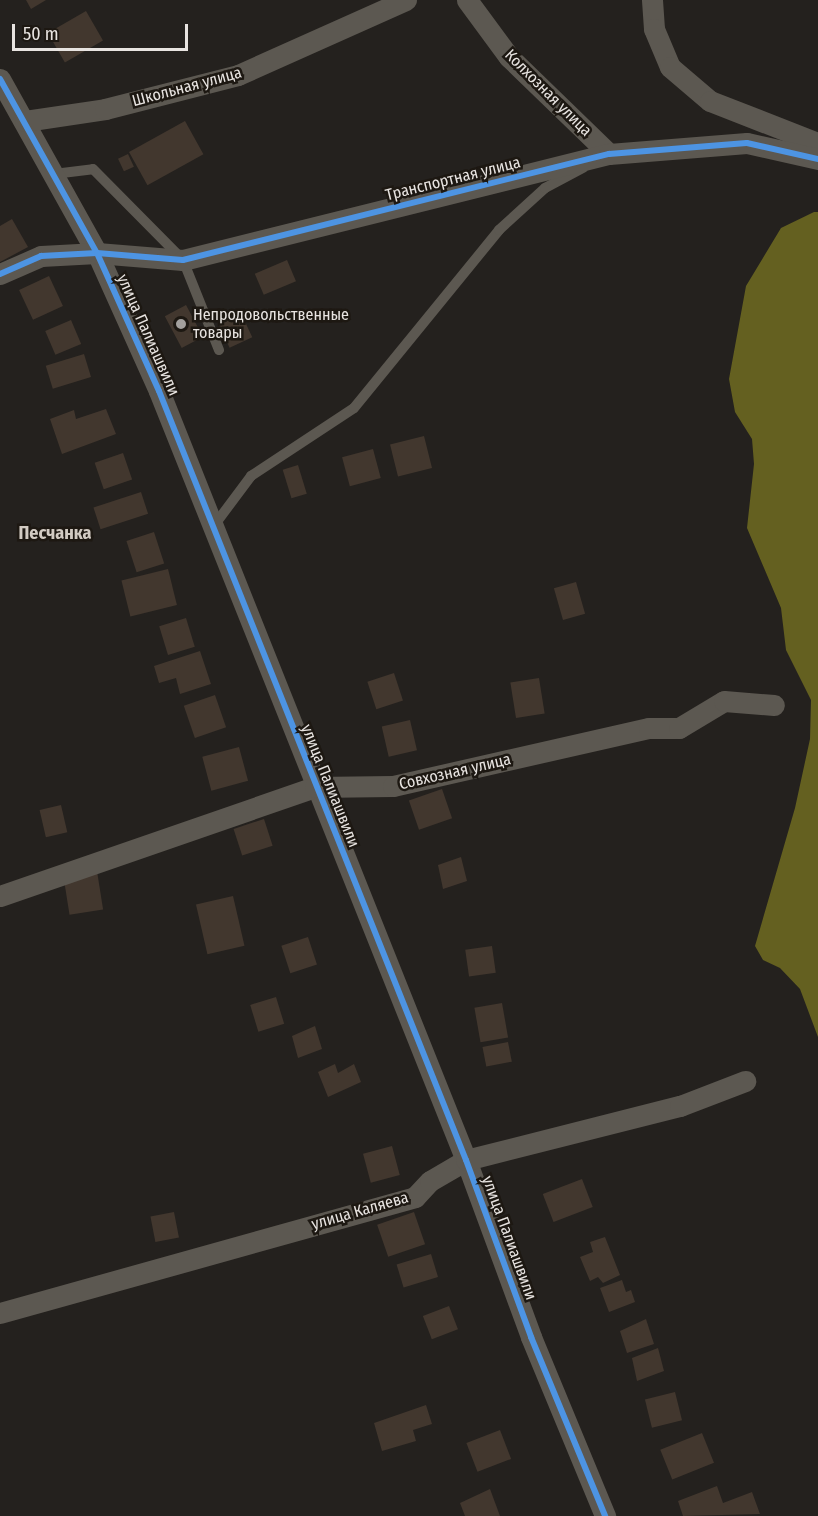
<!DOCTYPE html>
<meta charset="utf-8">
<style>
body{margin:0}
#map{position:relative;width:818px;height:1516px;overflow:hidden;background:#24211e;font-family:"Fira Sans Condensed",sans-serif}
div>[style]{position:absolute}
.water>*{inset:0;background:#646020}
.building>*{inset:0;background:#42372e;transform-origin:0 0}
.service>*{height:10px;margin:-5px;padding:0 5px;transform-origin:5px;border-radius:5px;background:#5c5851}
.minor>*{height:21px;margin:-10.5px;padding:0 10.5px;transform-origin:10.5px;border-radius:10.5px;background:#5c5851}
.cycleway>*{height:6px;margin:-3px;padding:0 3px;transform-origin:3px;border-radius:3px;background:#4d94e3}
.dots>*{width:16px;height:16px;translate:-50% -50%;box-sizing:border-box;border:3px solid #1d1812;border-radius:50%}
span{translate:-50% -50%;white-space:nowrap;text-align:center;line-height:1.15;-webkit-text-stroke:5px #1d1812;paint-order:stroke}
.street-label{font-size:16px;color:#e8e4e1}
.poi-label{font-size:16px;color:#e8e4e1}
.left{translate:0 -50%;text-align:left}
.neighbourhood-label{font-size:18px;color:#d2cbc3;font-weight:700}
.scale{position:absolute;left:12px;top:24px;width:176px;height:27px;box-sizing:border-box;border:3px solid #e8e4e1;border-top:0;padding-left:8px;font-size:18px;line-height:21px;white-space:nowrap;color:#e8e4e1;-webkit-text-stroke:4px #1d1812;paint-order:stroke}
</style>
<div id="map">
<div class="water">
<div style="clip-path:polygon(814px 212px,818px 212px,818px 1037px,800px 989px,780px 968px,763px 960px,755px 946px,795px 808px,810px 739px,811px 700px,786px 650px,781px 608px,747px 528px,754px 464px,752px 439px,735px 412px,729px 379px,746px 286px,781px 228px)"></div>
</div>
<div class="building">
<div style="clip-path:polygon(26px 0,46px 0,31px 9px)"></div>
<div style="left:86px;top:11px;width:34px;height:44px;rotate:60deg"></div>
<div style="left:185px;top:121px;width:38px;height:64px;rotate:61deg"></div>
<div style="left:128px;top:154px;width:14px;height:11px;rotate:65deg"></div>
<div style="clip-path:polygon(12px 219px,28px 247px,0 262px,0 226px)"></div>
<div style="left:287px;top:260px;width:23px;height:35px;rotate:67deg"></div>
<div style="left:49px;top:276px;width:33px;height:33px;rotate:65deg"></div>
<div style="left:186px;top:305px;width:36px;height:24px;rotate:62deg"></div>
<div style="left:240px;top:311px;width:29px;height:25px;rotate:65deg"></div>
<div style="left:71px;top:320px;width:26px;height:28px;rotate:67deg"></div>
<div style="left:84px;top:354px;width:24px;height:40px;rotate:73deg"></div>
<div style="clip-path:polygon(106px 409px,116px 434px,62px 454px,50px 419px,74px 410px,76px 419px)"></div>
<div style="left:424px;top:436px;width:33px;height:35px;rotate:76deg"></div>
<div style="left:373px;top:449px;width:30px;height:32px;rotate:75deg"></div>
<div style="left:123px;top:453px;width:28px;height:30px;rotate:71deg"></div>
<div style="left:298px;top:465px;width:30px;height:16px;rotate:73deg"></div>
<div style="left:141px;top:492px;width:23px;height:50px;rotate:72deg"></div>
<div style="left:154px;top:532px;width:33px;height:29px;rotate:72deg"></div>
<div style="left:168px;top:569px;width:37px;height:48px;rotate:76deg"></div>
<div style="left:576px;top:582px;width:33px;height:23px;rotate:74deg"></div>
<div style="left:186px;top:618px;width:30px;height:28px;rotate:73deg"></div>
<div style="clip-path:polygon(200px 651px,211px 684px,180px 694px,176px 678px,159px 683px,154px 666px)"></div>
<div style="left:394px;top:673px;width:29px;height:28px;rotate:72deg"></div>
<div style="left:539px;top:678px;width:36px;height:29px;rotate:81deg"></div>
<div style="left:215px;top:695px;width:34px;height:33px;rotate:71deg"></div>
<div style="left:410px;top:720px;width:31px;height:29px;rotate:77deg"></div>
<div style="left:239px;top:747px;width:35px;height:38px;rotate:75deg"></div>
<div style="left:442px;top:789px;width:31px;height:35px;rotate:71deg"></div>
<div style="left:61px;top:805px;width:28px;height:22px;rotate:77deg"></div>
<div style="left:264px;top:819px;width:28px;height:32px;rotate:72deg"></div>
<div style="clip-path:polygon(461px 857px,467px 881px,443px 889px,438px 865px)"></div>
<div style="left:97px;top:871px;width:39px;height:34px;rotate:81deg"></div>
<div style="left:233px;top:896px;width:51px;height:38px;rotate:77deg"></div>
<div style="left:308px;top:937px;width:29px;height:28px;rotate:72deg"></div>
<div style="left:492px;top:946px;width:27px;height:27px;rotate:82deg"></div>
<div style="left:276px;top:997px;width:28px;height:27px;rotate:73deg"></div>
<div style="left:502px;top:1003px;width:35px;height:28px;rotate:80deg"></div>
<div style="clip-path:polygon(315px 1026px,322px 1049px,298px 1058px,292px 1036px)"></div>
<div style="left:508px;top:1042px;width:20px;height:26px;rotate:79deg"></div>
<div style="clip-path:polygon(335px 1064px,338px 1073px,354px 1064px,361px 1082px,328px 1097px,318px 1072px)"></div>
<div style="left:392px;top:1146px;width:30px;height:30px;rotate:75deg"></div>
<div style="left:582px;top:1179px;width:30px;height:42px;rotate:69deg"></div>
<div style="left:174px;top:1212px;width:26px;height:24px;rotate:79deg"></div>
<div style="left:414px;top:1212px;width:34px;height:39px;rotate:71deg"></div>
<div style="clip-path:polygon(605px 1237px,620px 1275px,603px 1283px,598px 1277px,590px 1281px,580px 1257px,593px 1252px,590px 1242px)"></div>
<div style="left:431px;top:1254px;width:24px;height:36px;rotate:73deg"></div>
<div style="clip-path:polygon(622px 1280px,626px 1292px,631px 1290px,635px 1302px,609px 1312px,600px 1288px)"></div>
<div style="left:449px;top:1306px;width:25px;height:28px;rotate:69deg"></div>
<div style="clip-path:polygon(646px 1319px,654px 1344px,627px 1353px,620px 1331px)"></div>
<div style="clip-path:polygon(658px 1348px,664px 1371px,637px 1381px,632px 1358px)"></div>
<div style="left:675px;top:1392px;width:29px;height:31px;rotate:76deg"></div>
<div style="clip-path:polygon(426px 1405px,432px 1424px,413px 1430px,416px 1441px,382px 1451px,374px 1423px)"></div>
<div style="left:500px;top:1430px;width:31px;height:36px;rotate:69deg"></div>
<div style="left:702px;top:1433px;width:32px;height:45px;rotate:68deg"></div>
<div style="clip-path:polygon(717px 1486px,723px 1503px,752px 1492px,760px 1514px,683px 1516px,678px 1501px)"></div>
<div style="clip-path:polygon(490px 1489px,500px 1516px,465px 1516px,460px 1503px)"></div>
</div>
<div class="service">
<div style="left:54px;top:174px;width:39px;rotate:-7deg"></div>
<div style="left:93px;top:169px;width:128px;rotate:45.3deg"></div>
<div style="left:183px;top:260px;width:97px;rotate:68.2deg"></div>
<div style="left:213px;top:527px;width:64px;rotate:-53.3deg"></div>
<div style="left:251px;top:476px;width:123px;rotate:-33.4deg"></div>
<div style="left:354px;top:408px;width:230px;rotate:-50.8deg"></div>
<div style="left:499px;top:230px;width:62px;rotate:-42.4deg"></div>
<div style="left:545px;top:188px;width:43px;rotate:-27.8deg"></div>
</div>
<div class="minor">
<div style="left:467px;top:0;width:71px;rotate:53.6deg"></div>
<div style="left:509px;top:57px;width:139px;rotate:44.1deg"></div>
<div style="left:652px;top:0;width:29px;rotate:86deg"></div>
<div style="left:654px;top:29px;width:41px;rotate:67.2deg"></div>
<div style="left:670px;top:67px;width:52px;rotate:40.4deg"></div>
<div style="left:710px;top:101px;width:116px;rotate:21.3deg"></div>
<div style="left:0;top:79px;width:199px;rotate:60.9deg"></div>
<div style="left:97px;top:253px;width:151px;rotate:65.8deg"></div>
<div style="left:159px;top:391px;width:828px;rotate:68.24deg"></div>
<div style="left:466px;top:1160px;width:189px;rotate:69.8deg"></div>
<div style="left:531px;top:1337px;width:194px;rotate:67.5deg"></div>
<div style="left:25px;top:121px;width:81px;rotate:-8.5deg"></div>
<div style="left:105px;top:109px;width:137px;rotate:-14.3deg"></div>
<div style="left:238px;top:75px;width:184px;rotate:-24.1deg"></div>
<div style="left:0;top:274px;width:45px;rotate:-23.7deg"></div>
<div style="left:41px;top:256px;width:56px;rotate:-3.1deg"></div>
<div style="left:97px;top:253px;width:86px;rotate:4.7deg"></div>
<div style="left:183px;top:260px;width:439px;rotate:-14deg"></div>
<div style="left:609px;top:154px;width:138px;rotate:-4.6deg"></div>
<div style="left:747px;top:143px;width:73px;rotate:12.7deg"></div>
<div style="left:0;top:896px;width:333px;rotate:-19.1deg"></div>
<div style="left:315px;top:787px;width:78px;rotate:-0.7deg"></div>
<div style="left:393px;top:786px;width:262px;rotate:-12.8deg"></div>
<div style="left:649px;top:728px;width:30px"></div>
<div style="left:679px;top:728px;width:52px;rotate:-31deg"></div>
<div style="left:724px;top:701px;width:50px;rotate:4.6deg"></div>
<div style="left:0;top:1313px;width:431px;rotate:-15.6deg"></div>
<div style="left:415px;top:1197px;width:22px;rotate:-47deg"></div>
<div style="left:430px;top:1181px;width:42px;rotate:-30.3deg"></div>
<div style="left:466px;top:1160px;width:221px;rotate:-14.2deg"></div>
<div style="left:680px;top:1106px;width:70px;rotate:-21deg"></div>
</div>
<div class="cycleway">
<div style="left:0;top:79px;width:199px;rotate:60.9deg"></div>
<div style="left:97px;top:253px;width:151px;rotate:65.8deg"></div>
<div style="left:159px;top:391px;width:828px;rotate:68.24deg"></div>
<div style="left:466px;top:1160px;width:189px;rotate:69.8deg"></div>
<div style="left:531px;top:1337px;width:194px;rotate:67.5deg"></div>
<div style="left:0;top:274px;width:45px;rotate:-23.7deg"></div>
<div style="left:41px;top:256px;width:56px;rotate:-3.1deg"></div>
<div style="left:97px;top:253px;width:86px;rotate:4.7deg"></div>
<div style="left:183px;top:260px;width:439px;rotate:-14deg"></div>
<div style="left:609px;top:154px;width:138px;rotate:-4.6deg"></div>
<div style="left:747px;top:143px;width:73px;rotate:12.7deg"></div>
</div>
<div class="dots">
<div style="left:181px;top:324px;background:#a3a09d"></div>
</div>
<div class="street-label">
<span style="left:187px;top:87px;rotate:-15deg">Школьная улица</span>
<span style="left:548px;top:93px;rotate:45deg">Колхозная улица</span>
<span style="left:453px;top:179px;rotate:-14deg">Транспортная улица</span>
<span style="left:148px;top:335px;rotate:66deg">улица Палиашвили</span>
<span style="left:455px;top:772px;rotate:-13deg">Совхозная улица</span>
<span style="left:330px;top:786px;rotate:68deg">улица Палиашвили</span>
<span style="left:360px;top:1211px;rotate:-16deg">улица Каляева</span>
<span style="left:509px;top:1238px;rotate:70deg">улица Палиашвили</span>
</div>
<div class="poi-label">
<span class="left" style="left:193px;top:324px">Непродовольственные<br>товары</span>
</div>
<div class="neighbourhood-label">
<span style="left:55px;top:533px">Песчанка</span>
</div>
<div class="scale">50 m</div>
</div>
